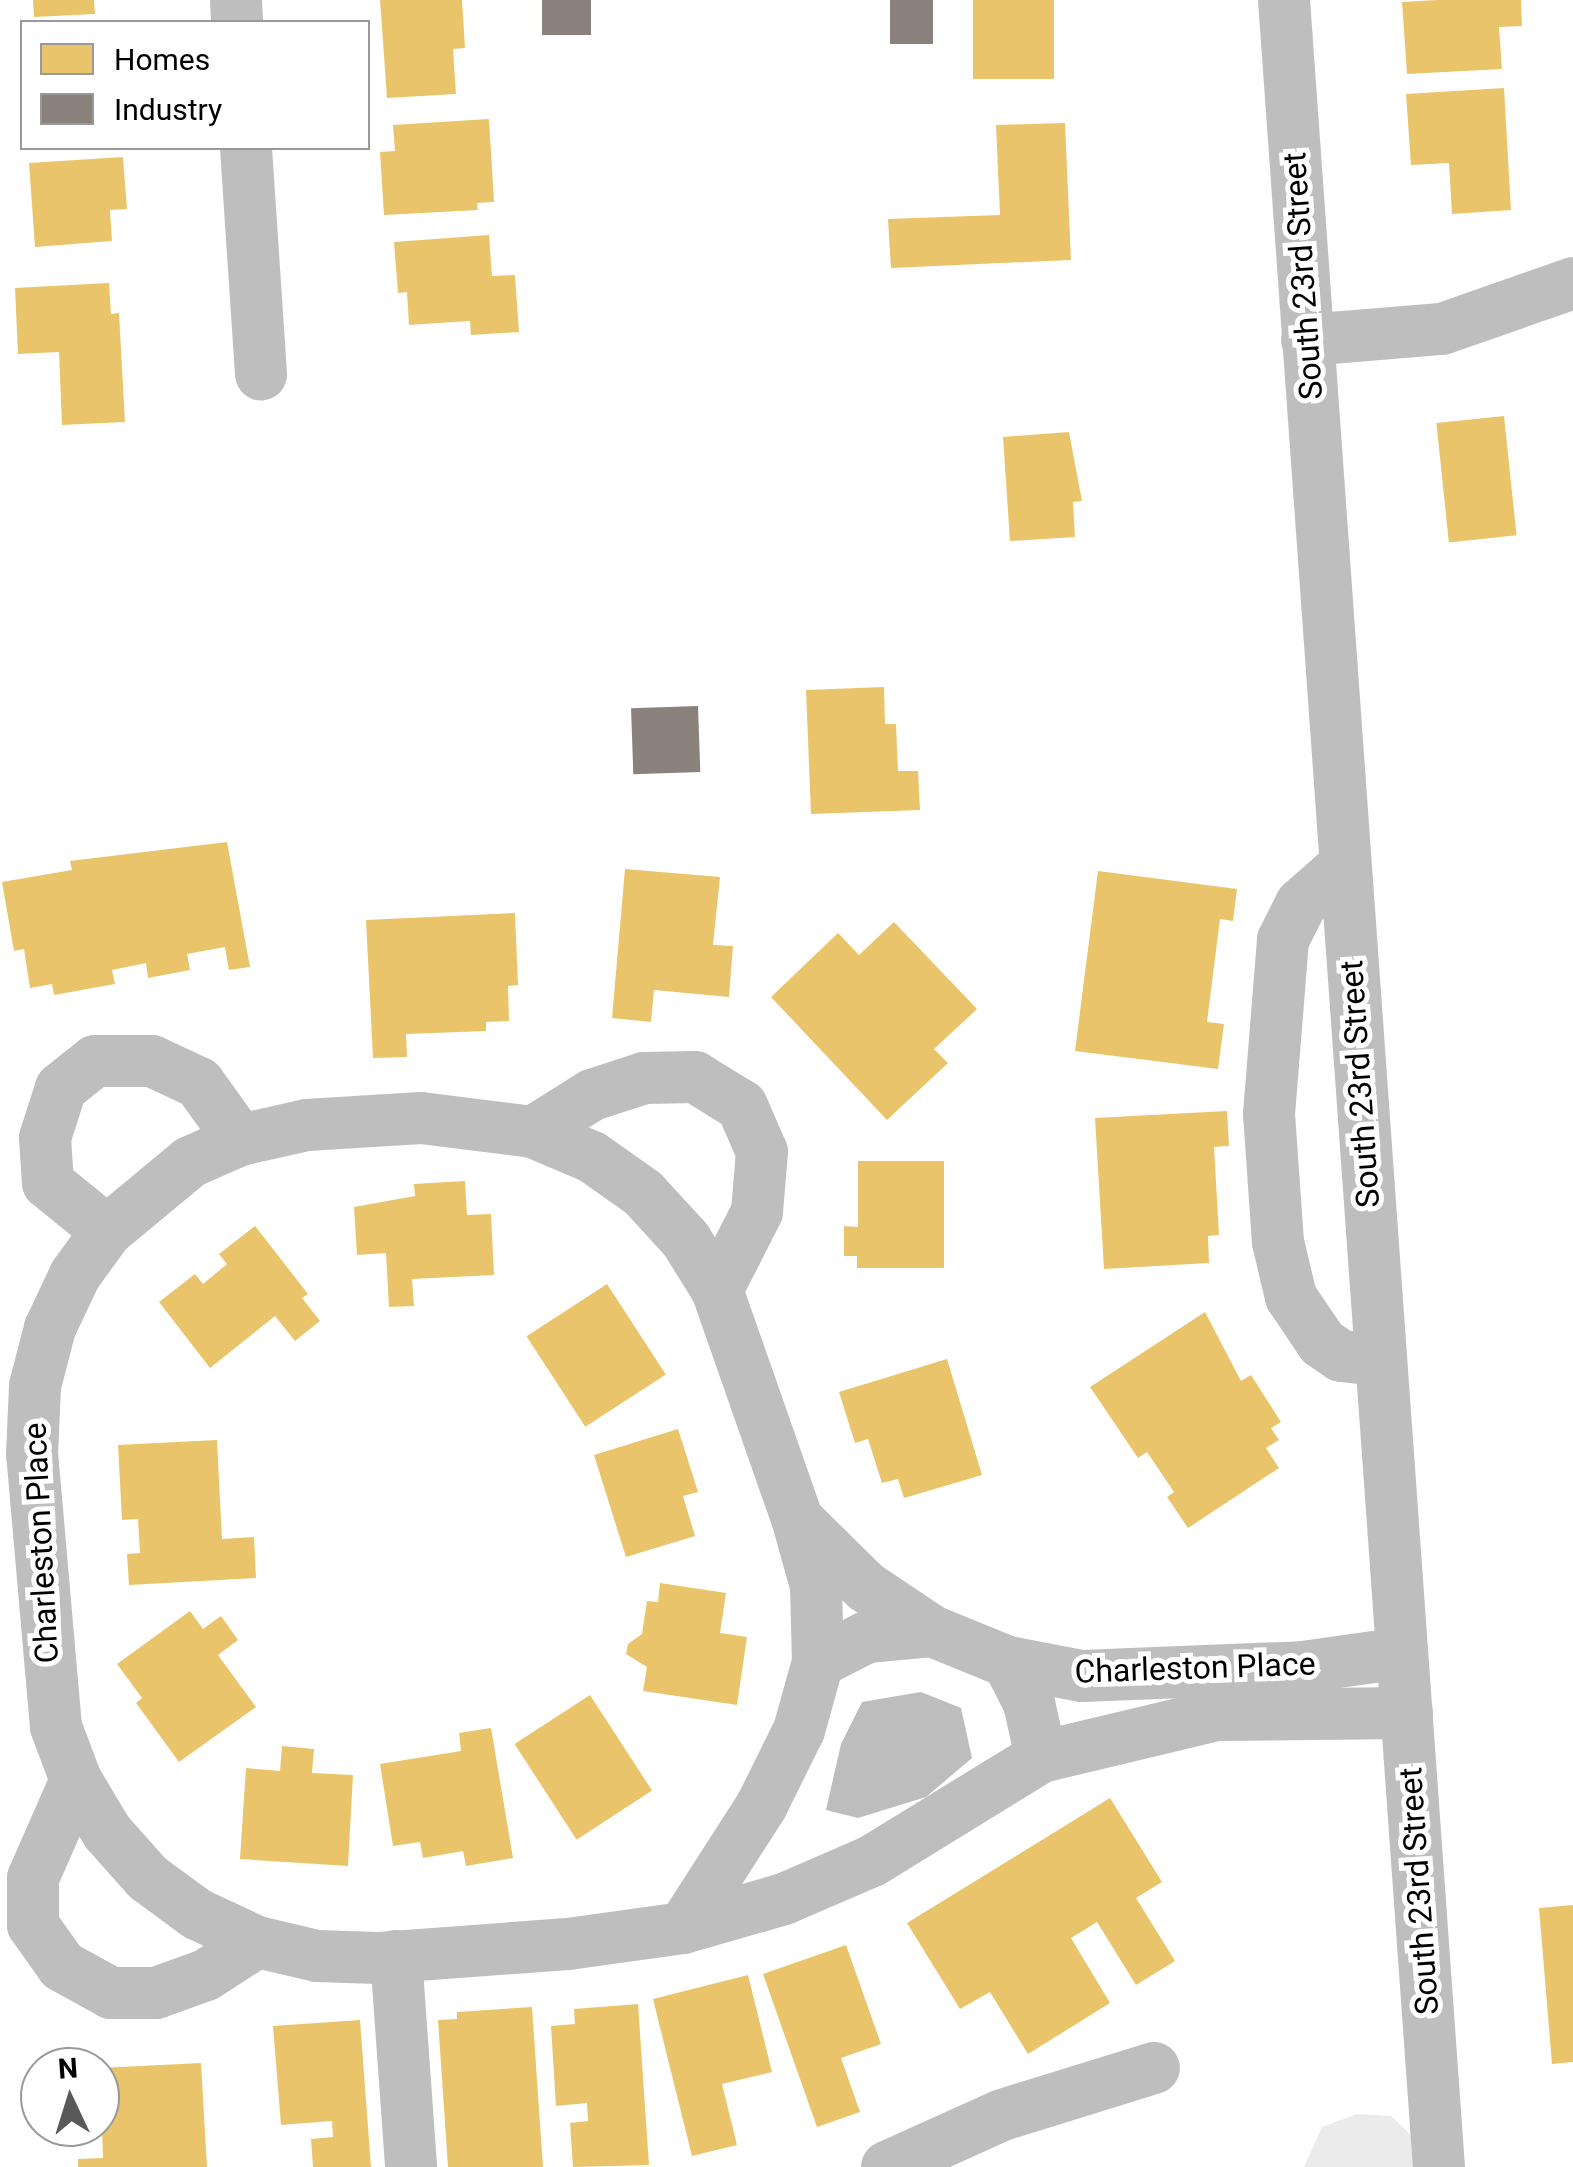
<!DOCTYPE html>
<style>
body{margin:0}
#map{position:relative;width:1573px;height:2167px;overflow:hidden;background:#fff;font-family:Roboto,sans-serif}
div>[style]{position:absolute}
.green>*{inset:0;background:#ebebeb}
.water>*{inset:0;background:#bdbdbd}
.homes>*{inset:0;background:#e9c46a;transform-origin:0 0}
.industry>*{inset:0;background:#8a817c;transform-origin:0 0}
.minor>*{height:52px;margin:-26px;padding:0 26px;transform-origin:26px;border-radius:26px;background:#bebebe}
span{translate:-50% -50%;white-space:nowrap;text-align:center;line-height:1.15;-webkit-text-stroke:10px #fff;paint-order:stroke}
.street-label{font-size:32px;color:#000}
.legend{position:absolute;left:20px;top:20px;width:350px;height:130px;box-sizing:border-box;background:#fff;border:2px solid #999;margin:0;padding:12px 18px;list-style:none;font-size:30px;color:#000}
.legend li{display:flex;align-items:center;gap:20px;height:50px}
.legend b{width:50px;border:2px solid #999}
.north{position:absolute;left:20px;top:2047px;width:100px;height:100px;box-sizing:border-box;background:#fff;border:2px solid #999;border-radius:50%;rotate:356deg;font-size:28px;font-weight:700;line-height:40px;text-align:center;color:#000}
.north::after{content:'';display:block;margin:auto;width:35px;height:45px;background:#595959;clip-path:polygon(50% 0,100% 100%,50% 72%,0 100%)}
</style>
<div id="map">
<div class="green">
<div style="clip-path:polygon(1357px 2114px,1391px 2116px,1411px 2135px,1413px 2167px,1304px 2167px,1322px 2127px)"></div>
</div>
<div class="water">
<div style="clip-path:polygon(921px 1692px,961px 1708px,972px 1758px,926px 1797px,858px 1818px,826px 1810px,841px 1744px,862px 1702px)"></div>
</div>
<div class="homes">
<div style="clip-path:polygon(33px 0,94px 0,95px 14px,34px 17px)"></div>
<div style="clip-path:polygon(380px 0,462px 0,465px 48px,453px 49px,456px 94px,387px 98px)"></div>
<div style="left:973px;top:0;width:81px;height:79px"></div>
<div style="clip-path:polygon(1437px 0,1521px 0,1522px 26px,1499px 27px,1502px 69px,1407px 74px,1402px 2px)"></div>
<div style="clip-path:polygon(1504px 88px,1511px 210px,1452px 214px,1449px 163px,1411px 165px,1406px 94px)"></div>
<div style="clip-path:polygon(489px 119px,494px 202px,477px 203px,478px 210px,384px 215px,380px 152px,395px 151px,393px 125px)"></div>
<div style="clip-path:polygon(1065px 123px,1071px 260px,891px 268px,888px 219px,1000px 215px,996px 125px)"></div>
<div style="clip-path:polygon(123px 157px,127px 209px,110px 210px,112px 241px,35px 247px,29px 163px)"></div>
<div style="clip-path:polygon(489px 235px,492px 276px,515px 275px,519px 332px,471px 335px,470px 321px,409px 325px,407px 292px,398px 293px,394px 242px)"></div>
<div style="clip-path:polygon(109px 283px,111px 314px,119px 313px,125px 422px,62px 425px,59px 352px,18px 354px,15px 288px)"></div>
<div style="left:1504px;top:416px;width:120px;height:68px;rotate:84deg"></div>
<div style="clip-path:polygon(1069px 432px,1082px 501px,1073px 502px,1075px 537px,1010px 541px,1003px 437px)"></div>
<div style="clip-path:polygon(884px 687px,885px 724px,896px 724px,898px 771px,918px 771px,920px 810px,811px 814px,806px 690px)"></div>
<div style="clip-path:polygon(227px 842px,250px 967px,229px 970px,225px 947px,187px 954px,190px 970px,148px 978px,146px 963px,112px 970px,115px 984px,54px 995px,52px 984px,30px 988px,24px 949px,14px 951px,2px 882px,72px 870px,70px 861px)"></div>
<div style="clip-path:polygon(625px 869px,720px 877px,713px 945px,733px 946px,729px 997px,654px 990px,651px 1022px,612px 1018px)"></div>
<div style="clip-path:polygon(1098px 871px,1237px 889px,1233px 921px,1220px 919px,1207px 1022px,1224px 1024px,1218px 1069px,1075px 1051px)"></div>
<div style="clip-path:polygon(515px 913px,518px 985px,508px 986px,509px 1021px,486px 1022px,486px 1031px,406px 1034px,407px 1057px,373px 1058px,366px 920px)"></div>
<div style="clip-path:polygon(894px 922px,977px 1009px,934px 1049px,948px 1063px,887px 1120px,771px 997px,838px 933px,859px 955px)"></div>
<div style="clip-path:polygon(1227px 1111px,1229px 1146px,1214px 1147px,1219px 1235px,1208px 1236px,1209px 1263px,1104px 1269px,1095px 1118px)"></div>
<div style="clip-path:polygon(858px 1161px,944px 1161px,944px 1268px,857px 1268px,857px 1256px,844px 1256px,844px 1226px,858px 1227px)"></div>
<div style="clip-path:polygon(465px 1181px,467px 1215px,491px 1214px,494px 1275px,412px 1279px,414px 1306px,389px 1307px,386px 1253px,357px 1255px,354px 1207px,415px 1196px,414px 1184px)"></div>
<div style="clip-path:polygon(255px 1226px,308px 1294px,302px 1298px,320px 1321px,295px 1341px,275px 1316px,210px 1368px,159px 1302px,195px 1274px,203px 1284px,227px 1264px,219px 1254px)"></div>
<div style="left:607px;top:1284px;width:108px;height:96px;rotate:57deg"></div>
<div style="clip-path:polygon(1205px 1312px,1241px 1381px,1251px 1375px,1281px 1422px,1271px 1428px,1279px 1440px,1266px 1448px,1279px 1468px,1188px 1528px,1167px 1497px,1174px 1492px,1147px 1452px,1138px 1458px,1090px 1387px)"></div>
<div style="clip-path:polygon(947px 1359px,982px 1475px,904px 1498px,898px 1479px,882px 1483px,868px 1439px,855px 1443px,839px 1392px)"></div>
<div style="clip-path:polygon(678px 1429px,698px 1492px,683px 1496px,695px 1536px,626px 1557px,594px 1455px)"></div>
<div style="clip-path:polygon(217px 1440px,222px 1539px,254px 1537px,256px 1578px,129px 1585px,127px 1554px,140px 1553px,138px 1519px,122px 1520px,118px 1445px)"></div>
<div style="clip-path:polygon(660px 1583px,726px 1593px,720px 1633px,747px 1637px,737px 1705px,643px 1691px,647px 1667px,626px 1654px,628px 1644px,642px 1634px,647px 1601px,658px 1602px)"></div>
<div style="clip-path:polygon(190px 1611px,203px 1629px,221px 1616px,238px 1640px,218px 1655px,256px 1707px,179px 1762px,136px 1703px,142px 1698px,117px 1664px)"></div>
<div style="left:590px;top:1695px;width:114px;height:90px;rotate:57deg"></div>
<div style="clip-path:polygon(491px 1728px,513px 1858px,466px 1866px,463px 1851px,423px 1858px,420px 1842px,393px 1846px,380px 1764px,461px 1751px,459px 1733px)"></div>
<div style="clip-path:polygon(282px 1746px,314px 1749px,312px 1773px,353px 1775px,348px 1866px,240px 1859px,246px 1768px,280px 1771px)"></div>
<div style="clip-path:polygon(1110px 1798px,1162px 1882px,1136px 1898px,1175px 1961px,1136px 1985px,1097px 1922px,1071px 1938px,1110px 2003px,1028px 2054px,990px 1992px,960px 2009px,907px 1923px)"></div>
<div style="clip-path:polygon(1573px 1905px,1573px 2062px,1552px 2064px,1539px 1908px)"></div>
<div style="clip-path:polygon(846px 1945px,881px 2044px,841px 2058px,860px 2112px,817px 2127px,763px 1974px)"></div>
<div style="clip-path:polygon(748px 1975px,772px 2072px,722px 2084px,737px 2145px,692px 2156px,653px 1999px)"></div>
<div style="clip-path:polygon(638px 2004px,649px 2165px,573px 2167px,570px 2123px,588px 2121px,587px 2103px,556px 2106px,551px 2026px,575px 2024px,574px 2009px)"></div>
<div style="clip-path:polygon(532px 2007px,543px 2167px,448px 2167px,438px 2020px,457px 2019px,457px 2012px)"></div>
<div style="clip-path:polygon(360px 2020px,371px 2167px,313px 2167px,311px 2139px,333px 2137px,332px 2121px,281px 2125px,273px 2026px)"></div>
<div style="clip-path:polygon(201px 2063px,207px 2167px,78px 2167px,78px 2159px,103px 2158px,100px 2068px)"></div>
</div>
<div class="industry">
<div style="left:542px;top:0;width:49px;height:35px"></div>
<div style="left:890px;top:0;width:43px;height:44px"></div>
<div style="left:698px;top:706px;width:66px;height:67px;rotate:88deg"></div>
</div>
<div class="minor">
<div style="left:236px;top:0;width:22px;rotate:87deg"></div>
<div style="left:1284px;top:0;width:2173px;rotate:85.91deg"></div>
<div style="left:246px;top:148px;width:227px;rotate:86.2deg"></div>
<div style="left:1307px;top:340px;width:135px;rotate:-4.7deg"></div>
<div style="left:1442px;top:329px;width:139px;rotate:-19.3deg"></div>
<div style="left:1343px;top:867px;width:56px;rotate:138.6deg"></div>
<div style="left:1301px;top:904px;width:40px;rotate:116.6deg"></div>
<div style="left:1283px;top:940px;width:175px;rotate:94.6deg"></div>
<div style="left:1269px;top:1114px;width:128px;rotate:86deg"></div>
<div style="left:1278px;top:1242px;width:57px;rotate:76.7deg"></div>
<div style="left:1291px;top:1297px;width:55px;rotate:56deg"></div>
<div style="left:1322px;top:1343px;width:23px;rotate:34deg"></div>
<div style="left:1341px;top:1356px;width:39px;rotate:6deg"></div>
<div style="left:421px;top:1118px;width:113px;rotate:7.1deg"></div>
<div style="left:533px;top:1132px;width:64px;rotate:23deg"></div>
<div style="left:592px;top:1157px;width:62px;rotate:35.2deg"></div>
<div style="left:643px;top:1193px;width:64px;rotate:47.5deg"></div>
<div style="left:686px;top:1240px;width:59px;rotate:58.2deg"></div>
<div style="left:717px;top:1290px;width:242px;rotate:70.7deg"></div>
<div style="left:797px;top:1518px;width:71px;rotate:74.4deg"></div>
<div style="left:816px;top:1586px;width:76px;rotate:88.5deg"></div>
<div style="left:818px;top:1662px;width:71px;rotate:105.6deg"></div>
<div style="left:799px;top:1730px;width:84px;rotate:116.3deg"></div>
<div style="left:762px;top:1805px;width:146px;rotate:122.7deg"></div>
<div style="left:683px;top:1928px;width:116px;rotate:172.1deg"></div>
<div style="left:568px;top:1944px;width:192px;rotate:175.8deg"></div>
<div style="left:377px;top:1958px;width:60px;rotate:-178.1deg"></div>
<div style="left:317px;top:1956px;width:62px;rotate:-166.9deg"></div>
<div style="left:257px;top:1942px;width:66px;rotate:-155deg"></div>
<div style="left:197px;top:1914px;width:61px;rotate:-143.7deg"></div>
<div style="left:148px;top:1878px;width:62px;rotate:-131.7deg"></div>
<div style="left:107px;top:1832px;width:61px;rotate:-120.8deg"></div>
<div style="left:76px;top:1780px;width:57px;rotate:-110.7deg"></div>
<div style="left:56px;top:1727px;width:273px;rotate:-95deg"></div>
<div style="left:32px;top:1455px;width:69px;rotate:-87.5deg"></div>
<div style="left:35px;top:1386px;width:60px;rotate:-75.5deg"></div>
<div style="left:50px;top:1328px;width:59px;rotate:-64.7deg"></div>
<div style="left:75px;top:1275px;width:54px;rotate:-54deg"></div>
<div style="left:107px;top:1231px;width:108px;rotate:-39.7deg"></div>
<div style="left:190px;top:1162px;width:55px;rotate:-23.7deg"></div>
<div style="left:240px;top:1140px;width:69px;rotate:-12.6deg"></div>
<div style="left:307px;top:1125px;width:114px;rotate:-3.5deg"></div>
<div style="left:533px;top:1132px;width:70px;rotate:-32.1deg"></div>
<div style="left:592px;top:1095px;width:55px;rotate:-18.1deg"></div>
<div style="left:644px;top:1078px;width:51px;rotate:-1.1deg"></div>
<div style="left:695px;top:1077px;width:55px;rotate:31.7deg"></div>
<div style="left:742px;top:1106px;width:50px;rotate:66.5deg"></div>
<div style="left:762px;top:1152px;width:60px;rotate:94.8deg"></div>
<div style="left:757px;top:1212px;width:88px;rotate:117.1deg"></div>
<div style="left:107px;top:1231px;width:76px;rotate:-140.9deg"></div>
<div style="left:48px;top:1183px;width:45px;rotate:-93.8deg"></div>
<div style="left:45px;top:1138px;width:52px;rotate:-72.3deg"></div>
<div style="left:61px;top:1088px;width:43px;rotate:-38.5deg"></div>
<div style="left:95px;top:1061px;width:57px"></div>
<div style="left:152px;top:1061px;width:52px;rotate:25.1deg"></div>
<div style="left:199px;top:1083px;width:70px;rotate:54.3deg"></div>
<div style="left:798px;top:1520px;width:95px;rotate:44.6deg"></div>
<div style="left:866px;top:1587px;width:79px;rotate:33.7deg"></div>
<div style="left:932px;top:1631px;width:82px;rotate:22.2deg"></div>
<div style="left:1008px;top:1662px;width:75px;rotate:10.7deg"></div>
<div style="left:1082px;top:1676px;width:221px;rotate:-2.3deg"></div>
<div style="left:1303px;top:1667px;width:100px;rotate:-8deg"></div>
<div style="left:818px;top:1662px;width:55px;rotate:-27deg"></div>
<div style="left:867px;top:1637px;width:65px;rotate:-5.3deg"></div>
<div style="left:1008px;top:1662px;width:46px;rotate:62.9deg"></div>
<div style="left:1029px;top:1703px;width:55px;rotate:77.5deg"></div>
<div style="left:76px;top:1780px;width:107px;rotate:113.7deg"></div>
<div style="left:33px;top:1878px;width:47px;rotate:90deg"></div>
<div style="left:33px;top:1925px;width:50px;rotate:54.7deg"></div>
<div style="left:62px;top:1966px;width:56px;rotate:28.9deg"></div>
<div style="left:111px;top:1993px;width:45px"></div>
<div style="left:156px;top:1993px;width:53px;rotate:-19.8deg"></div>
<div style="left:206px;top:1975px;width:61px;rotate:-32.9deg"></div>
<div style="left:683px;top:1928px;width:105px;rotate:-16deg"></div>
<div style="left:784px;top:1899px;width:96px;rotate:-23.4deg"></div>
<div style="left:872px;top:1861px;width:198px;rotate:-31.6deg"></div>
<div style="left:1041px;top:1757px;width:181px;rotate:-13.4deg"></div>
<div style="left:1217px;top:1715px;width:190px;rotate:-0.6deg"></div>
<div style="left:396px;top:1956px;width:212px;rotate:85.9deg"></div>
<div style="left:887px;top:2167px;width:126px;rotate:-24.3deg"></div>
<div style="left:1002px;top:2115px;width:159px;rotate:-17.2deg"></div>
</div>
<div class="street-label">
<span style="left:1303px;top:276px;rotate:-94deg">South 23rd Street</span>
<span style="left:1360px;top:1084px;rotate:-94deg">South 23rd Street</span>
<span style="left:41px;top:1543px;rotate:-93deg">Charleston Place</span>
<span style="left:1195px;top:1668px;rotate:-2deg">Charleston Place</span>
<span style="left:1419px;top:1891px;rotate:-94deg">South 23rd Street</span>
</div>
<ul class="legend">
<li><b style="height:28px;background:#e9c46a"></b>Homes</li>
<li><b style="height:28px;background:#8a817c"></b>Industry</li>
</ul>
<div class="north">N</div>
</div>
